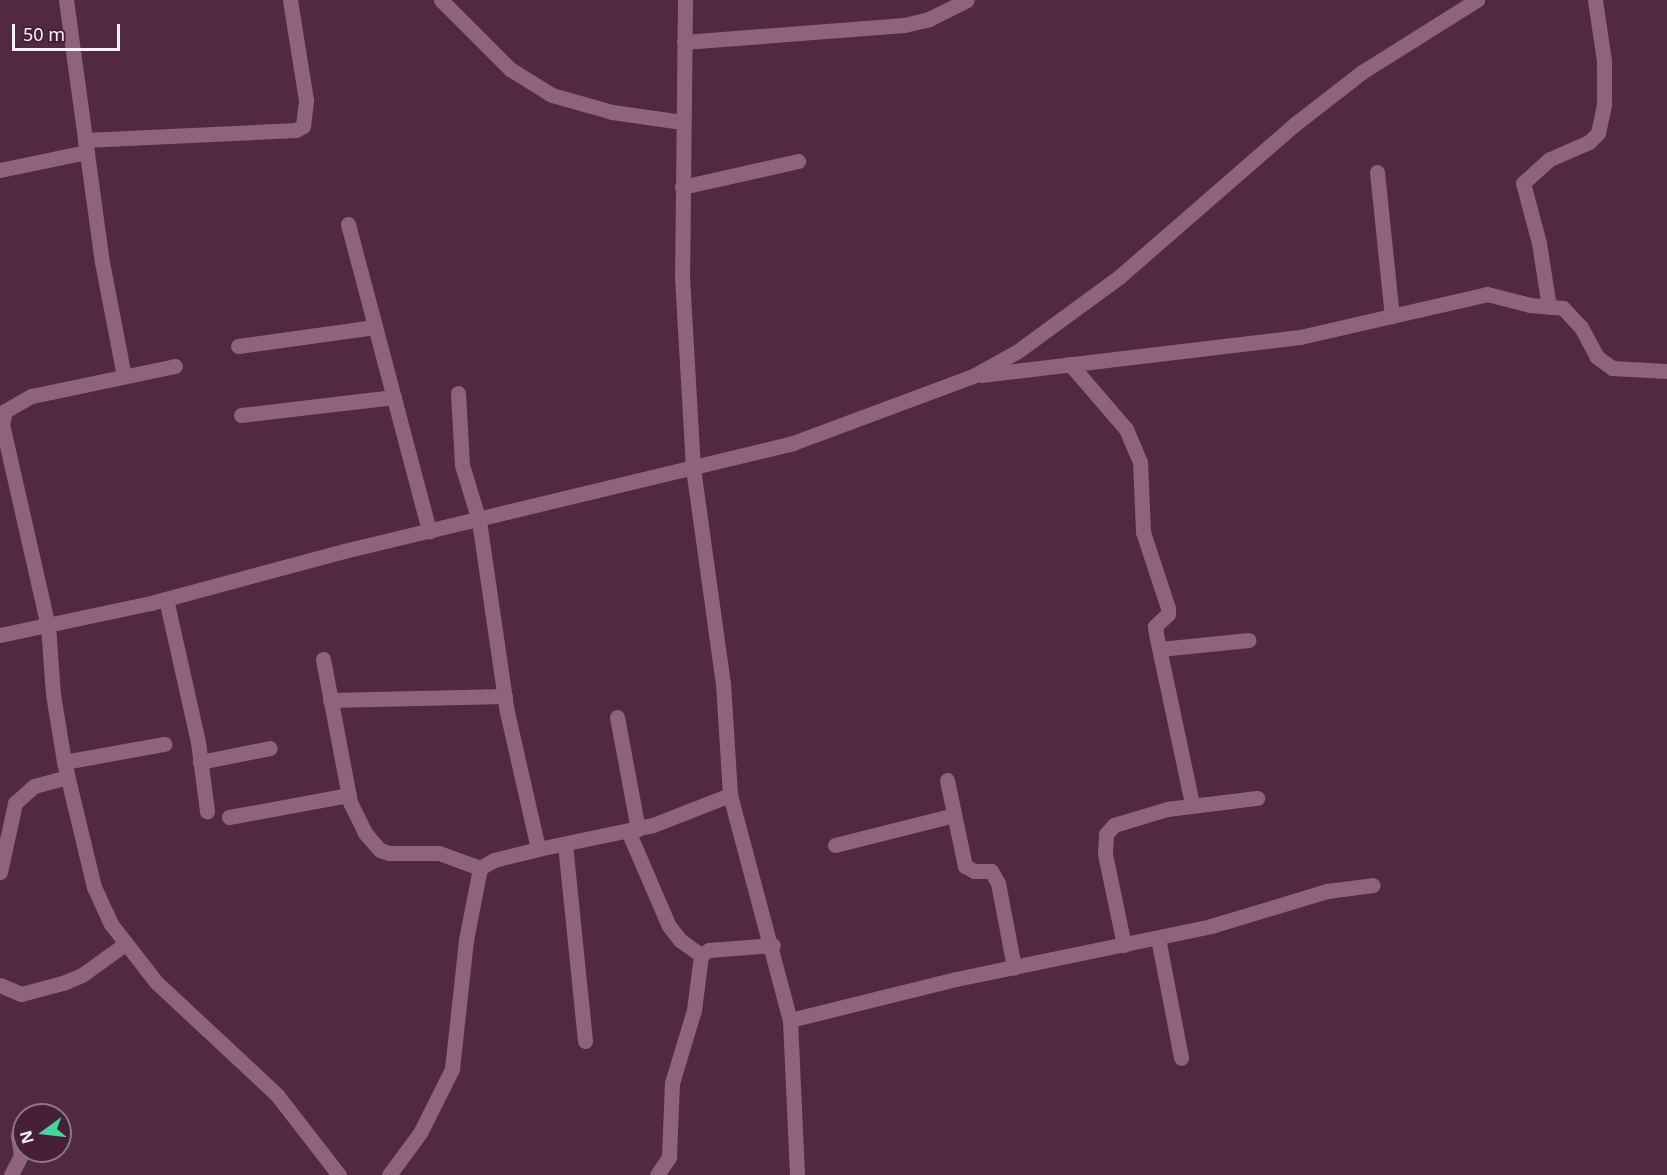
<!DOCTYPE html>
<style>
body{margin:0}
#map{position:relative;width:1667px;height:1175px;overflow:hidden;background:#512a42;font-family:"Noto Sans",sans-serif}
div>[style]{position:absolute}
.street>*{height:15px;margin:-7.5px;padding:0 7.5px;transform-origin:7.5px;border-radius:7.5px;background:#8f637d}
span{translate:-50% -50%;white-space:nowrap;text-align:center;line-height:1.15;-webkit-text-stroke:6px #462038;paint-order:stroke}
.north{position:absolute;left:12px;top:1103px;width:60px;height:60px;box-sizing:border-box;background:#462038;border:2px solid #8f7484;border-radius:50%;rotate:255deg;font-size:16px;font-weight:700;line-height:24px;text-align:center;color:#fcf1f7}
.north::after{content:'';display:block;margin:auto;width:21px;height:27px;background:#48d49d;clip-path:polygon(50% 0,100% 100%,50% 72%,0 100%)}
.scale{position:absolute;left:12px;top:24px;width:108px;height:27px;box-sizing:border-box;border:3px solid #fcf1f7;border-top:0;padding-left:8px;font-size:18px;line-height:21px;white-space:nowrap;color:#fcf1f7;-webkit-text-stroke:4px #462038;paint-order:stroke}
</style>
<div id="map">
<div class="street">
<div style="left:66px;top:0;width:264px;rotate:82.2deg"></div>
<div style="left:102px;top:262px;width:116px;rotate:79.1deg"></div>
<div style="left:441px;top:0;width:98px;rotate:45deg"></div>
<div style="left:510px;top:69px;width:49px;rotate:31.8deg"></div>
<div style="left:552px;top:95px;width:62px;rotate:15.8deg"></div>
<div style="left:612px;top:112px;width:71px;rotate:8.1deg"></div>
<div style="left:685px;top:0;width:277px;rotate:90.6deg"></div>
<div style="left:682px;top:277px;width:191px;rotate:86.7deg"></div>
<div style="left:693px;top:468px;width:217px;rotate:82.1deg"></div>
<div style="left:723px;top:683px;width:112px;rotate:86.4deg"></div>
<div style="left:730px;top:795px;width:233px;rotate:75.1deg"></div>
<div style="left:790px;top:1020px;width:155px;rotate:87.4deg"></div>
<div style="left:684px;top:42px;width:221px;rotate:-4.4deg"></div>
<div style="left:904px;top:25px;width:26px;rotate:-13deg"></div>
<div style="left:929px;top:19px;width:42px;rotate:-26.6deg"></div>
<div style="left:85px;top:140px;width:211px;rotate:-2.7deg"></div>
<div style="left:296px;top:130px;width:8px;rotate:-30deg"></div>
<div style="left:303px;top:126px;width:26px;rotate:-83deg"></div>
<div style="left:306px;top:100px;width:101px;rotate:-99.1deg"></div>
<div style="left:0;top:170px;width:89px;rotate:-11.7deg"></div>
<div style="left:1377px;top:172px;width:145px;rotate:84.1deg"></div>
<div style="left:682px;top:187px;width:119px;rotate:-12.6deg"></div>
<div style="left:348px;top:224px;width:318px;rotate:75.2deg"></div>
<div style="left:1549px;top:307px;width:65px;rotate:-98.9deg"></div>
<div style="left:1539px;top:243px;width:62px;rotate:-104.9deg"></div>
<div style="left:1523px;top:183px;width:36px;rotate:-42deg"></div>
<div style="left:1550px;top:159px;width:43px;rotate:-23.6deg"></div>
<div style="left:1589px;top:142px;width:13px;rotate:-45deg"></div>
<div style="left:1598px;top:133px;width:30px;rotate:-78deg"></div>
<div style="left:1604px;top:104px;width:43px;rotate:-90deg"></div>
<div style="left:1604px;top:61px;width:62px;rotate:-98.4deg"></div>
<div style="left:238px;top:346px;width:138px;rotate:-7.9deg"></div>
<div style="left:1070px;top:364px;width:86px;rotate:49.3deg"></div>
<div style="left:1126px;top:429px;width:36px;rotate:67deg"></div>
<div style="left:1140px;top:462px;width:70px;rotate:87.5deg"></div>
<div style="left:1143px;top:532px;width:80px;rotate:71.8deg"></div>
<div style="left:1168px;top:608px;width:6px;rotate:90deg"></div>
<div style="left:1168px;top:614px;width:18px;rotate:137deg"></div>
<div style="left:1155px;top:626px;width:8px;rotate:83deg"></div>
<div style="left:1156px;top:634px;width:174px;rotate:78deg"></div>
<div style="left:175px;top:366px;width:147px;rotate:168.2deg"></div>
<div style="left:31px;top:396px;width:30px;rotate:150deg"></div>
<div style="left:5px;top:411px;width:13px;rotate:103deg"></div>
<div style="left:2px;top:424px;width:207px;rotate:77.2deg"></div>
<div style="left:48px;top:626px;width:68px;rotate:85.8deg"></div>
<div style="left:53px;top:694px;width:69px;rotate:80.8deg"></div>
<div style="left:64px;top:762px;width:129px;rotate:76.5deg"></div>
<div style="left:94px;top:887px;width:41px;rotate:65.3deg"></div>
<div style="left:111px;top:924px;width:73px;rotate:52.2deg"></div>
<div style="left:156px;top:982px;width:166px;rotate:43deg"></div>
<div style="left:277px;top:1095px;width:101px;rotate:52.2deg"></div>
<div style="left:981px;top:375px;width:321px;rotate:-6.8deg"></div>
<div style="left:1300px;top:337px;width:192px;rotate:-12.9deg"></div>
<div style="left:1487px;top:294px;width:44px;rotate:14.3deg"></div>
<div style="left:1530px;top:305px;width:33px;rotate:5deg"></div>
<div style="left:1563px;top:308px;width:26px;rotate:47deg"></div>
<div style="left:1581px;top:327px;width:34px;rotate:62deg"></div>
<div style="left:1597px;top:357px;width:19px;rotate:36deg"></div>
<div style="left:1612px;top:368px;width:55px;rotate:3.1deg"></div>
<div style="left:458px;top:393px;width:72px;rotate:86.8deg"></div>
<div style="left:462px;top:465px;width:59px;rotate:73.1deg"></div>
<div style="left:479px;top:521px;width:193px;rotate:81.7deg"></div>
<div style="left:507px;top:712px;width:140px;rotate:77.2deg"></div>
<div style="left:241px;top:415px;width:154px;rotate:-6.7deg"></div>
<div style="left:166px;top:599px;width:147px;rotate:77.4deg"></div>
<div style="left:198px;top:742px;width:70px;rotate:82.6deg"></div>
<div style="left:0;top:635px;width:154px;rotate:-12deg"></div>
<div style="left:151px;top:603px;width:200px;rotate:-15.1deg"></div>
<div style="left:344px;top:551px;width:462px;rotate:-13.5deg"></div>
<div style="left:793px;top:443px;width:192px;rotate:-20.4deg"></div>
<div style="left:973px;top:376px;width:51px;rotate:-29.1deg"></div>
<div style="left:1018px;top:351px;width:125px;rotate:-36.2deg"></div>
<div style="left:1119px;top:277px;width:233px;rotate:-41deg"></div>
<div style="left:1295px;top:124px;width:85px;rotate:-37.8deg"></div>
<div style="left:1362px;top:72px;width:136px;rotate:-32.1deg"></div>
<div style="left:1160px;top:649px;width:89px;rotate:-5.8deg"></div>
<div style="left:323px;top:659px;width:146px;rotate:79.3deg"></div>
<div style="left:350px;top:802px;width:34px;rotate:64deg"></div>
<div style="left:365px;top:833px;width:23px;rotate:49deg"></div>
<div style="left:380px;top:850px;width:9px;rotate:18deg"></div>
<div style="left:389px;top:853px;width:50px"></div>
<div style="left:439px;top:853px;width:44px;rotate:20.1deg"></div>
<div style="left:330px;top:700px;width:175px;rotate:-1.3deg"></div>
<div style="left:617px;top:717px;width:114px;rotate:79.4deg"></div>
<div style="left:64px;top:762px;width:102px;rotate:-10.2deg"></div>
<div style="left:200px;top:762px;width:71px;rotate:-11.3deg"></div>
<div style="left:947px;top:780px;width:88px;rotate:78.2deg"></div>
<div style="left:965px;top:866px;width:10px;rotate:29deg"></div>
<div style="left:974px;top:871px;width:17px"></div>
<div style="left:991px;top:871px;width:14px;rotate:60deg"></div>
<div style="left:998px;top:883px;width:86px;rotate:79.2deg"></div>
<div style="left:229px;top:817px;width:122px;rotate:-10.4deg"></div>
<div style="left:628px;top:831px;width:103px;rotate:66.7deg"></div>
<div style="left:669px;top:926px;width:18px;rotate:52deg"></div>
<div style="left:680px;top:940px;width:26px;rotate:36deg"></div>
<div style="left:565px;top:844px;width:198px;rotate:84.2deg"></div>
<div style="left:835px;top:845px;width:123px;rotate:-14.1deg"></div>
<div style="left:0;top:872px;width:71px;rotate:-77.7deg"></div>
<div style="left:15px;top:803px;width:25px;rotate:-42deg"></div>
<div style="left:34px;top:786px;width:34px;rotate:-15deg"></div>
<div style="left:1158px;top:938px;width:122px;rotate:79.1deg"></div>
<div style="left:1124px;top:945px;width:93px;rotate:-101.8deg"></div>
<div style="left:1105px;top:854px;width:20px;rotate:-87deg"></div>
<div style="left:1106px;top:834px;width:12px;rotate:-48deg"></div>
<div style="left:1114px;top:825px;width:55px;rotate:-16.8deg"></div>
<div style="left:1167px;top:809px;width:91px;rotate:-7deg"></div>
<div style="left:0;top:985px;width:23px;rotate:23deg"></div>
<div style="left:21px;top:994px;width:43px;rotate:-14.7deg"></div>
<div style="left:63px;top:983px;width:21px;rotate:-23deg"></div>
<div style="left:82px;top:975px;width:53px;rotate:-35.8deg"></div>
<div style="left:790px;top:1020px;width:171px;rotate:-13.9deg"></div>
<div style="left:956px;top:979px;width:260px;rotate:-11.7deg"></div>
<div style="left:1211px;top:926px;width:121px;rotate:-16.8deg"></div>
<div style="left:1327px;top:891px;width:46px;rotate:-7.4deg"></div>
<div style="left:11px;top:1175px;width:22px;rotate:-63deg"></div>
<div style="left:21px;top:1155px;width:20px;rotate:-99deg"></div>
<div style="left:389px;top:1175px;width:52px;rotate:-53.6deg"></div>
<div style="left:420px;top:1133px;width:72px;rotate:-63.4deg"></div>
<div style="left:452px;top:1069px;width:130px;rotate:-83.8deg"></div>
<div style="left:466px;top:940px;width:73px;rotate:-79deg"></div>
<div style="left:480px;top:868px;width:16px;rotate:-30deg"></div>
<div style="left:494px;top:860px;width:45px;rotate:-14deg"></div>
<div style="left:538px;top:849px;width:117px;rotate:-11.8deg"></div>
<div style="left:653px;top:825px;width:83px;rotate:-21.3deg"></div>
<div style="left:657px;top:1175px;width:22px;rotate:-56deg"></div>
<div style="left:669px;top:1157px;width:74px;rotate:-87.7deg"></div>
<div style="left:672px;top:1083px;width:76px;rotate:-73.2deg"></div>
<div style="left:694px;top:1010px;width:55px;rotate:-82.7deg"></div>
<div style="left:701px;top:955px;width:9px;rotate:-32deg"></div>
<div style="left:709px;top:950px;width:64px;rotate:-4.5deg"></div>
</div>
<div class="north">N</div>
<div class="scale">50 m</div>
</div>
